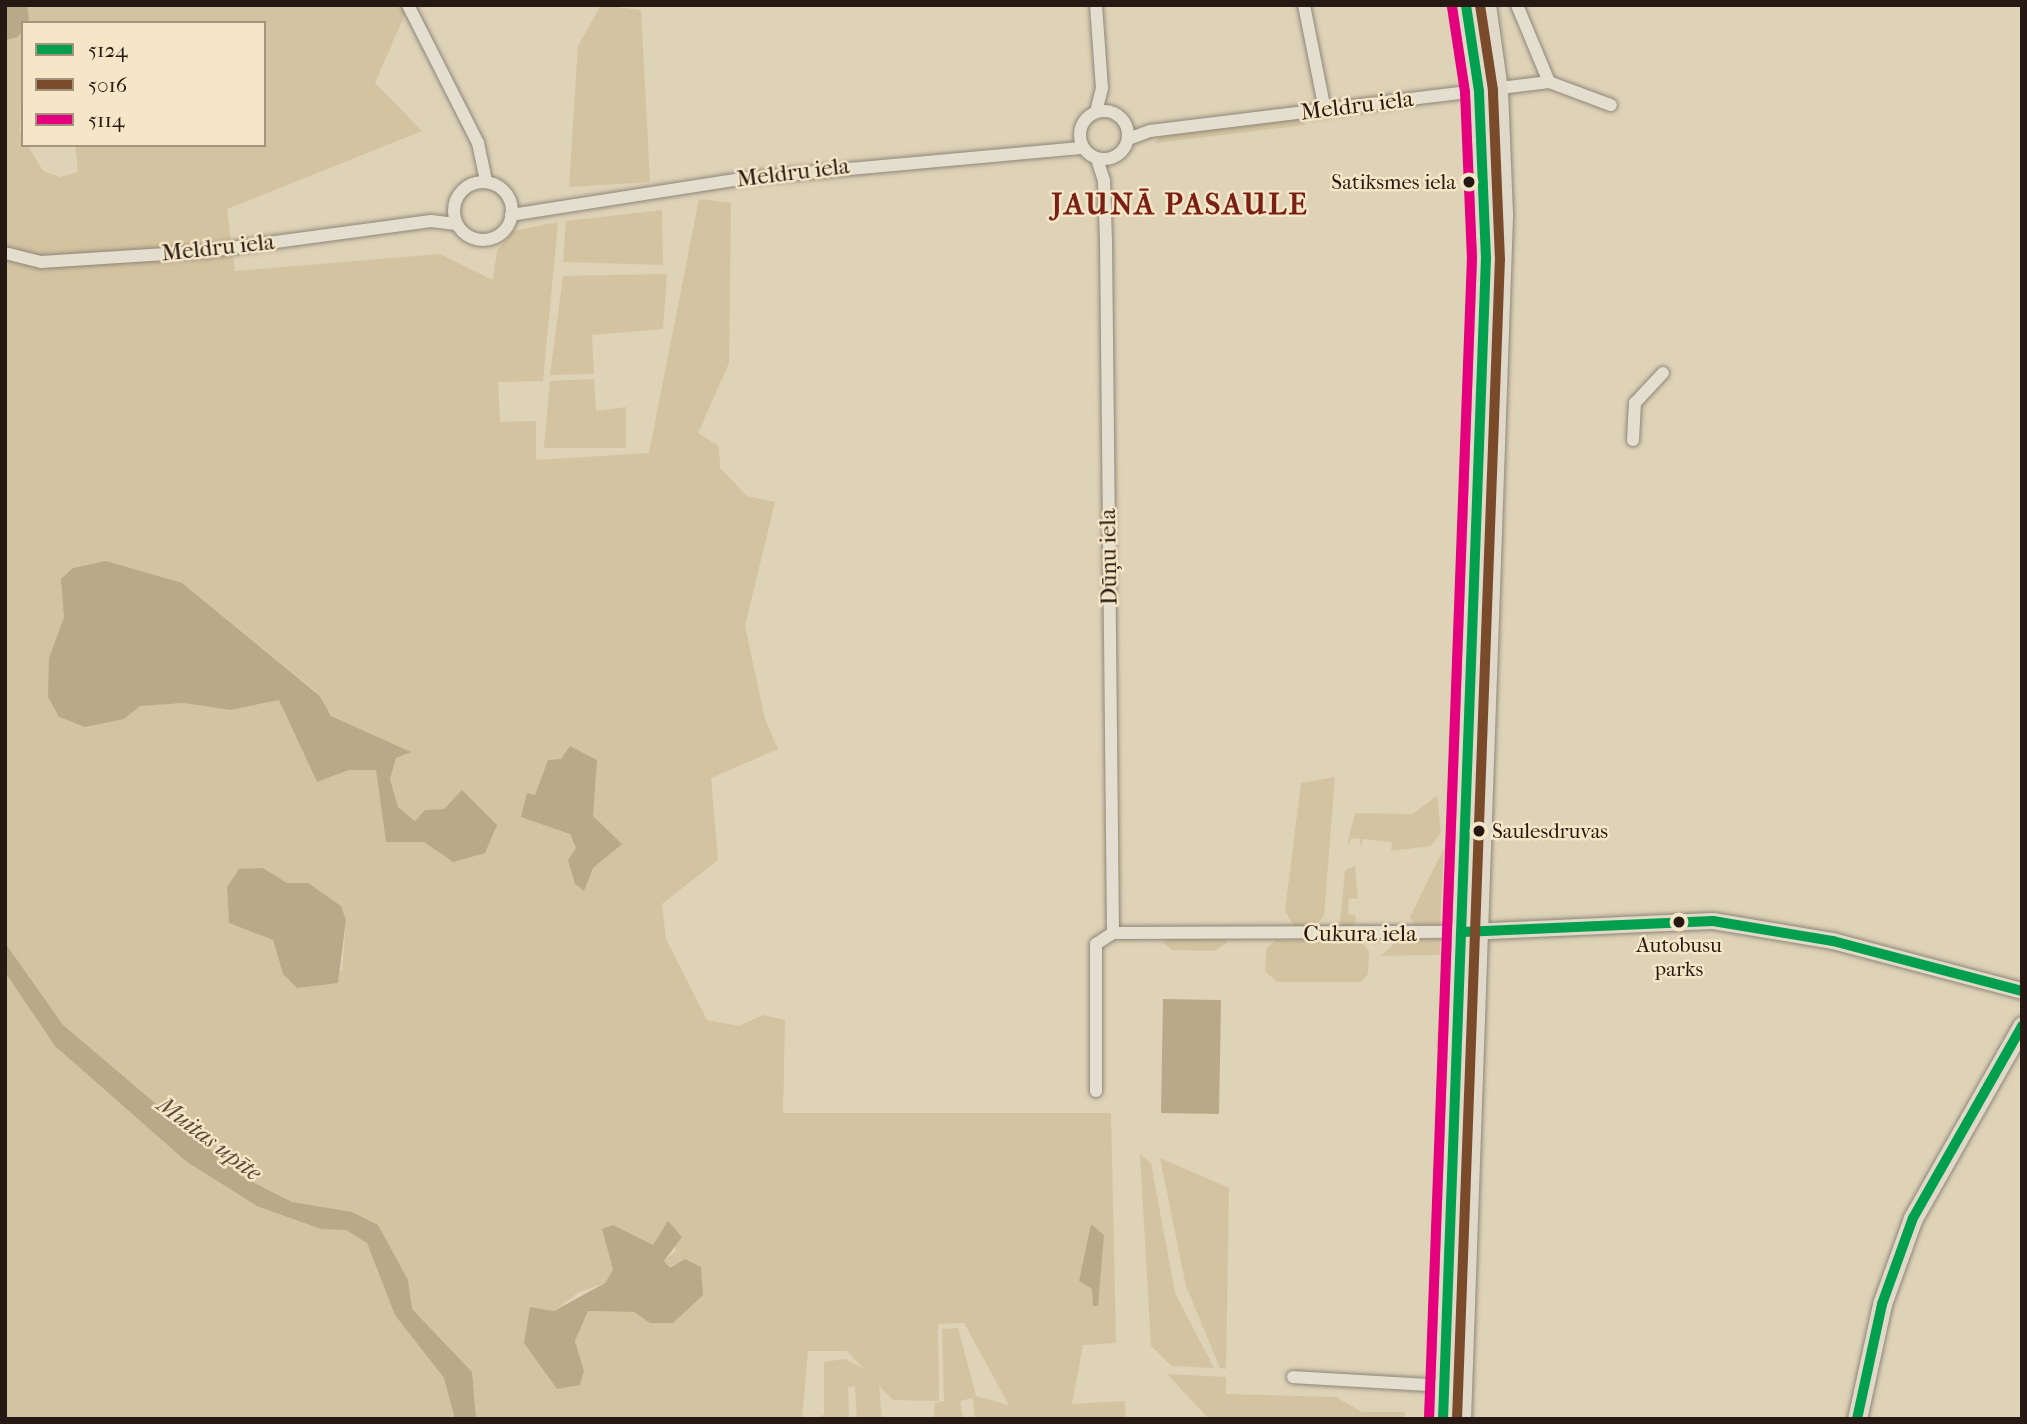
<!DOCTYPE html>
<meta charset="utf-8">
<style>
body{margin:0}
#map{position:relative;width:2027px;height:1424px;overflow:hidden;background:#ded2b7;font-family:"IM FELL French Canon",serif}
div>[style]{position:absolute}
.green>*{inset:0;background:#d4c3a0}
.water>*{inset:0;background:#baa988;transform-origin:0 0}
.roads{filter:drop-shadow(0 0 2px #8e8677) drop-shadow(0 0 2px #8e8677)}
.minor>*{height:12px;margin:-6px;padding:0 6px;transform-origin:6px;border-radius:6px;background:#e4ded0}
.minor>.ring{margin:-6px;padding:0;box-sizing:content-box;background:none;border:12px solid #e4ded0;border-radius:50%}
.major>*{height:16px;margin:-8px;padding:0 8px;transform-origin:8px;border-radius:8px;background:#e0d9c9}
.highway>*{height:19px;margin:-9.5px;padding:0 9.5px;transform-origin:9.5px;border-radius:9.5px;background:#e0d9c9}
.bus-1>*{height:10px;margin:-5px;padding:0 5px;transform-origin:5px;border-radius:5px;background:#029f4e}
.bus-2>*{height:10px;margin:-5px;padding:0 5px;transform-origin:5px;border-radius:5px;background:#7a4b2a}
.bus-3>*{height:10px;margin:-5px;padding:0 5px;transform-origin:5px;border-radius:5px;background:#e5007d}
.dots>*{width:19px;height:19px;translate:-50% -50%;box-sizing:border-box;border:4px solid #f4e6c6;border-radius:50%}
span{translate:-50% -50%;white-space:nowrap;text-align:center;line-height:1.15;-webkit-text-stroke:5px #f4e6c6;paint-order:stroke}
.bus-label{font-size:21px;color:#261812}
.right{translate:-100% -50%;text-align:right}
.left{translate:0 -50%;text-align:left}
.street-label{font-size:23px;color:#261812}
.water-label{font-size:24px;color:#5b4b39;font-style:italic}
.district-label{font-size:30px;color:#7a1f14;font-weight:700;letter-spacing:2px}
.frame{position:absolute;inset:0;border:7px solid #261812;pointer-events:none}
.legend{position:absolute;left:21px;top:21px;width:245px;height:126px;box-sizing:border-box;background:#f4e6c6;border:2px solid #a2947e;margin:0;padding:9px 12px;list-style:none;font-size:21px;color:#261812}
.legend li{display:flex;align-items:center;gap:14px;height:35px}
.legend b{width:35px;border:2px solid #a2947e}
</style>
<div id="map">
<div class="green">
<div style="clip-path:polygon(evenodd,27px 5px,409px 5px,375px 83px,422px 131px,227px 209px,235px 271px,440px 254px,493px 280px,497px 250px,513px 231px,558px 222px,543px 381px,498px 382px,500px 422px,536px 421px,536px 460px,649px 453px,699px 199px,731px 203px,729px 363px,698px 433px,719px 446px,720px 468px,747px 496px,775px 502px,745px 626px,765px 719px,778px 749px,711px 778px,718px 860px,662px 904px,666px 939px,707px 1020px,739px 1026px,763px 1015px,785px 1020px,783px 1113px,1111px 1113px,1116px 1343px,1083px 1345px,1072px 1404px,1125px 1401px,1126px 1419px,975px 1419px,973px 1398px,960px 1401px,963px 1419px,933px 1419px,935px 1403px,944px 1401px,942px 1329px,958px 1328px,976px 1396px,1009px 1405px,964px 1323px,938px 1324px,939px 1401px,893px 1400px,879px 1386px,882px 1419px,857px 1419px,855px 1386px,848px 1387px,849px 1419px,810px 1419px,824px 1415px,824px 1362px,844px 1359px,863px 1368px,847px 1351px,808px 1351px,802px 1419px,5px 1419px,5px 40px,23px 30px,20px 132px,43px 171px,60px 177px,78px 172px,75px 145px,264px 145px,264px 23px,27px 23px,27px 5px,182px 583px,320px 695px,331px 716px,410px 752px,396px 758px,390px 779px,398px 807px,416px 821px,425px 810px,444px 809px,462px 791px,453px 862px,424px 842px,386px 842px,376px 769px,349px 770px,317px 782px,279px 699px,230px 710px,184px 703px,140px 706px,124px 719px,49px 658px,64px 617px,182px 583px,27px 5px,263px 868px,287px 883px,308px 883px,346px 921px,342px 971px,283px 974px,273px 940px,229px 923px,227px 887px,263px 868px,27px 5px,669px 1222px,676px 1251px,664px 1261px,669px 1269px,650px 1323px,634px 1312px,588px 1311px,575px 1341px,584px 1371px,530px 1307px,554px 1311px,579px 1292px,605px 1283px,613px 1270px,602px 1229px,653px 1246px,669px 1222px)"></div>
<div style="clip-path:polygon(601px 5px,641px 10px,650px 182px,569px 187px,578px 46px)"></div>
<div style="clip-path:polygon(1301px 117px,1305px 125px,1155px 143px,1159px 136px)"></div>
<div style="clip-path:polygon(662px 210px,663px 265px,563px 262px,566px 221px)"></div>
<div style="clip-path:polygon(667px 274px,663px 329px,592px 335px,594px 374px,550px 375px,563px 276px)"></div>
<div style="clip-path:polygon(594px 379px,596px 411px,626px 407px,626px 448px,544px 448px,550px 381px)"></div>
<div style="clip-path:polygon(1335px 777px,1324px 916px,1314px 926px,1294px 926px,1285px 911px,1301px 783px)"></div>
<div style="clip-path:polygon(1437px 796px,1441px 833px,1431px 846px,1391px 851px,1392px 842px,1363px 839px,1361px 848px,1360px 839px,1352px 838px,1347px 846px,1355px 813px,1412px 814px)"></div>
<div style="clip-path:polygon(1457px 822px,1454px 923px,1446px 926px,1449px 841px)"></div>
<div style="clip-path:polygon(1444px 848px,1440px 926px,1416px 926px,1410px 917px)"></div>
<div style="clip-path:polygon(1355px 866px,1358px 899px,1349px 898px,1348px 914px,1356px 916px,1355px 924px,1345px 928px,1340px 922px,1345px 870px)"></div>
<div style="clip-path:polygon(1168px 939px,1224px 939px,1228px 942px,1215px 951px,1172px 950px,1163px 943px)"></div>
<div style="clip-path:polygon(1359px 939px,1369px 951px,1368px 974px,1361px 982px,1277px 982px,1265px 971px,1267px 948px,1276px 940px)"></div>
<div style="clip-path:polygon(1399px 939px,1440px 939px,1440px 955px,1381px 956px)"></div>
<div style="clip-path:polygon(1455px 960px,1448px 1047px,1436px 1047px,1444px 962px)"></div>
<div style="clip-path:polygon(1140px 1154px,1151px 1163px,1175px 1293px,1214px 1368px,1172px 1366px,1151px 1346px)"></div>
<div style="clip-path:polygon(1160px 1158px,1229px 1188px,1226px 1369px,1220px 1368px,1186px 1286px)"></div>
<div style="clip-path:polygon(1167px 1374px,1226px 1377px,1226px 1394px,1336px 1397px,1362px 1412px,1405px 1412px,1405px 1419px,1209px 1419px)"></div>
</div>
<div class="water">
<div style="clip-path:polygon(5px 5px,27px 5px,29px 19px,18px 37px,5px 40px)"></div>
<div style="clip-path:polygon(106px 561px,182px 583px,320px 696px,331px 716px,411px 752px,396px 758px,390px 779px,398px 807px,415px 821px,425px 810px,444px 809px,462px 790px,497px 825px,485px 853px,453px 862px,424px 842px,386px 842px,376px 770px,349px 770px,317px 782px,279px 700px,230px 710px,184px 703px,140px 706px,124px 719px,85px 727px,59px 717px,48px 697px,49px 658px,64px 617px,61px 579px,73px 568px)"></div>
<div style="clip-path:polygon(570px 746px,597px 760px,593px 816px,622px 844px,593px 868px,584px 891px,575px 884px,568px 860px,576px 848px,570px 834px,521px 817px,527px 793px,535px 795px,548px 760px,561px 759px)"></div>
<div style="clip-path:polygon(263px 868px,287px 883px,308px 883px,341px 906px,346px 920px,338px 983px,297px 988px,283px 974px,273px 940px,229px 923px,227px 887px,239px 869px)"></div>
<div style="clip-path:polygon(5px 943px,63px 1025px,241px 1176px,292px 1202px,352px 1212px,378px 1225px,408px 1280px,412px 1309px,472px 1372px,476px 1419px,455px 1419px,444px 1378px,395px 1315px,367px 1243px,346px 1230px,321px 1229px,257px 1206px,187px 1162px,55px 1046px,5px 972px)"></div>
<div style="left:1163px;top:999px;width:58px;height:114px;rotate:1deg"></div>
<div style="clip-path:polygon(668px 1221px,682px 1237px,664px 1261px,670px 1268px,685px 1259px,701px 1267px,703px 1295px,673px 1323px,650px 1323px,634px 1312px,588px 1311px,575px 1341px,584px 1371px,580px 1385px,557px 1389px,524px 1343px,530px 1307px,554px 1311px,605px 1283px,613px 1270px,602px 1229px,613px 1225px,653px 1245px)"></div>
<div style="clip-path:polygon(1091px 1224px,1104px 1235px,1098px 1306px,1093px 1306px,1092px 1289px,1079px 1281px)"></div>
</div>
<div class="roads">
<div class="minor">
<div style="left:408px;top:5px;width:155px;rotate:63.1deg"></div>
<div style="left:478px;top:143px;width:40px;rotate:78deg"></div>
<div style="left:1096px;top:5px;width:83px;rotate:85.9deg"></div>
<div style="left:1102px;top:88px;width:25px;rotate:104deg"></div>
<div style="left:1304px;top:5px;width:107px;rotate:78.7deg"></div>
<div style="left:1517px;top:5px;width:83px;rotate:67.4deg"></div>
<div class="ring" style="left:1080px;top:111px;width:36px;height:36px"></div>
<div style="left:1128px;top:139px;width:23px;rotate:-20deg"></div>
<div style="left:1150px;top:131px;width:402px;rotate:-7deg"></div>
<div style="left:1549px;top:82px;width:66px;rotate:20.4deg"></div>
<div style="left:1097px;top:159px;width:23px;rotate:72deg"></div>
<div style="left:1104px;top:181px;width:60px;rotate:88.1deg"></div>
<div style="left:1106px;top:241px;width:692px;rotate:89.42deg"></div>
<div class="ring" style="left:454px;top:182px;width:46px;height:46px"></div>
<div style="left:511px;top:215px;width:232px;rotate:-8.9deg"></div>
<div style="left:740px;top:179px;width:344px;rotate:-5.2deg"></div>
<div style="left:5px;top:253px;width:37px;rotate:14deg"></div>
<div style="left:41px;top:262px;width:168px;rotate:-3.7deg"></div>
<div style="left:209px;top:251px;width:224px;rotate:-7.7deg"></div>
<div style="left:431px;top:221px;width:25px;rotate:7deg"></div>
<div style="left:1633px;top:440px;width:37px;rotate:-87deg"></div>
<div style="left:1635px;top:403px;width:41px;rotate:-47deg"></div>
<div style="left:1096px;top:1091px;width:147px;rotate:-90deg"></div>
<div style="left:1096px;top:944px;width:20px;rotate:-33deg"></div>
<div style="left:1113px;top:933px;width:349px;rotate:-0.2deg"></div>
<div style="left:1293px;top:1377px;width:151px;rotate:3.4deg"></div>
</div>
<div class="major">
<div style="left:1468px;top:932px;width:245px;rotate:-2.6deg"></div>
<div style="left:1713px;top:921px;width:122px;rotate:9.5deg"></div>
<div style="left:1833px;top:941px;width:196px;rotate:14.8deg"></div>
</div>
<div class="highway">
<div style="left:1443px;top:1419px;width:1161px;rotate:-87.88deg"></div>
<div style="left:1486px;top:259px;width:168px;rotate:-92.4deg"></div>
<div style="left:1479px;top:91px;width:87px;rotate:-98.6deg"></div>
<div style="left:1461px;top:1419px;width:1206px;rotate:-88deg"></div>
<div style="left:1503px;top:214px;width:125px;rotate:-92.3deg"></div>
<div style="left:1498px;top:89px;width:85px;rotate:-98.1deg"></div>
<div style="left:1857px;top:1419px;width:118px;rotate:-77.7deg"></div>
<div style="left:1882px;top:1304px;width:91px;rotate:-70.2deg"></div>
<div style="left:1913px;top:1218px;width:221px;rotate:-60.4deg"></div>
</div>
</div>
<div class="bus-1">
<div style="left:1462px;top:932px;width:251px;rotate:-2.5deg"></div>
<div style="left:1713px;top:921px;width:122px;rotate:9.5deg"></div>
<div style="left:1833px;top:941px;width:196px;rotate:14.8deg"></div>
<div style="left:1443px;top:1419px;width:1161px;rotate:-87.88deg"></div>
<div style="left:1486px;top:259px;width:168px;rotate:-92.4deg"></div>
<div style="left:1479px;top:91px;width:87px;rotate:-98.6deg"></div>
<div style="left:1857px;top:1419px;width:118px;rotate:-77.7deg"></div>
<div style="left:1882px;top:1304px;width:91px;rotate:-70.2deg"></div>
<div style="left:1913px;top:1218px;width:221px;rotate:-60.4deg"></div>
</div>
<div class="bus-2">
<div style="left:1457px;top:1419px;width:1160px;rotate:-87.88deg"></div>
<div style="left:1500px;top:260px;width:170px;rotate:-92.4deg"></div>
<div style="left:1493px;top:90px;width:86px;rotate:-98.7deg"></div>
</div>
<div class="bus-3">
<div style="left:1429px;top:1418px;width:1160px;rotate:-87.88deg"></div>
<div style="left:1472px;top:259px;width:167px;rotate:-92.4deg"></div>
<div style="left:1465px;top:92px;width:86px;rotate:-98.7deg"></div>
</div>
<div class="dots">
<div style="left:1469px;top:182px;background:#261812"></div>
<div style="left:1479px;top:831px;background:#261812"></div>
<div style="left:1679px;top:922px;background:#261812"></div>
</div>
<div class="bus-label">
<span class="right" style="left:1456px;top:182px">Satiksmes iela</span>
<span class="left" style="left:1492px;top:831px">Saulesdruvas</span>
<span style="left:1679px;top:957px">Autobusu<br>parks</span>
</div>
<div class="street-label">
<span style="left:1357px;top:106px;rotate:-7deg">Meldru iela</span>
<span style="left:793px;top:173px;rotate:-7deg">Meldru iela</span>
<span style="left:218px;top:248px;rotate:-6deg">Meldru iela</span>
<span style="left:1109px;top:557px;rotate:-91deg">Dūņu iela</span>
<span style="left:1360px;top:934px">Cukura iela</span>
</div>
<div class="water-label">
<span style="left:209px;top:1139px;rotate:37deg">Muitas upīte</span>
</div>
<div class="district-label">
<span style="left:1180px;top:205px">JAUNĀ PASAULE</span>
</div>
<div class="frame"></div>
<ul class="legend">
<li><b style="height:9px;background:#029f4e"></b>5124</li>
<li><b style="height:9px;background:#7a4b2a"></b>5016</li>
<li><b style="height:9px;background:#e5007d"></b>5114</li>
</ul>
</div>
